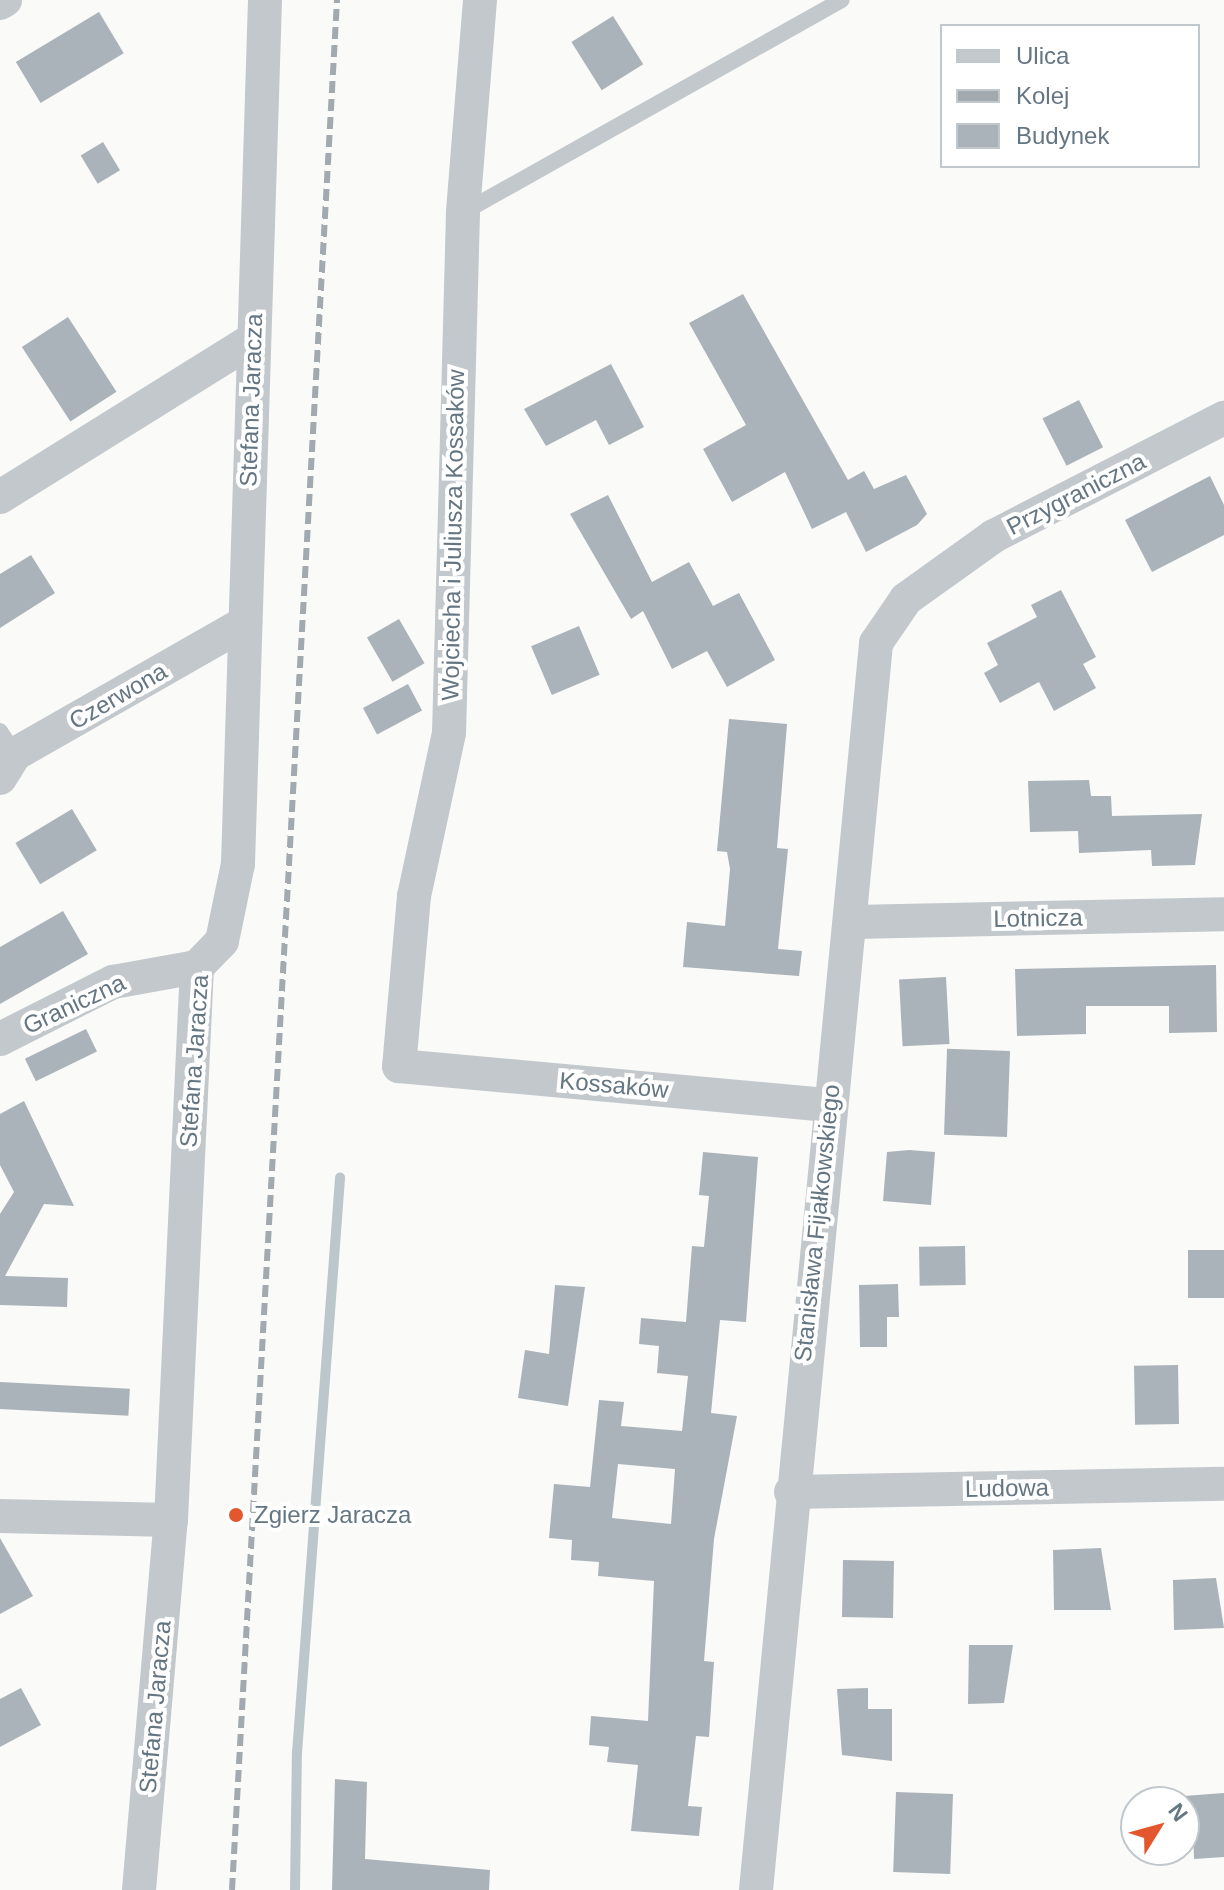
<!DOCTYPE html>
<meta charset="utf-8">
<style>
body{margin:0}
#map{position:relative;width:1224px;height:1890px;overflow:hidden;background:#fafaf8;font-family:Helvetica,sans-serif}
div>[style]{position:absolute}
.stream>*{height:10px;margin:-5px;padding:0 5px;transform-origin:5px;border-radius:5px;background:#bbc7cb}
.building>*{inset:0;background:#aab3b9;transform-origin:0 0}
.service>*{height:16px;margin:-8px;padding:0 8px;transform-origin:8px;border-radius:8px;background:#c3c8cc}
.minor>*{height:34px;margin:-17px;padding:0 17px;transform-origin:17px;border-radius:17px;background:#c3c8cc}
.rail>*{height:6px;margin-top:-3px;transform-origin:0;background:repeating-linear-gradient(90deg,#a2aab0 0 12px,transparent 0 18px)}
.dots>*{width:22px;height:22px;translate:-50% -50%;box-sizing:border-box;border:4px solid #fff;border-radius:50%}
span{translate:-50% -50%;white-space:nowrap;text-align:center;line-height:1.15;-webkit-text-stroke:8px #fff;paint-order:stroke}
.street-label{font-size:24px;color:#657683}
.poi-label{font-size:24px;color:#657683}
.left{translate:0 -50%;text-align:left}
.legend{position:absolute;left:940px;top:24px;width:260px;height:144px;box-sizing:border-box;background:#fff;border:2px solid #c1c8cd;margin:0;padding:10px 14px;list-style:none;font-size:24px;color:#657683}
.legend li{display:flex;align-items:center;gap:16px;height:40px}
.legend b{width:40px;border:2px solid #c1c8cd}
.north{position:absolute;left:1120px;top:1786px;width:80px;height:80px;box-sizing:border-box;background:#fff;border:2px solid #c1c8cd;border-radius:50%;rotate:53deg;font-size:22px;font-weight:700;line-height:32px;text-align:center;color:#657683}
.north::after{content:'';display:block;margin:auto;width:28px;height:36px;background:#e4572e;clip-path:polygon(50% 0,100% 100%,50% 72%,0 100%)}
</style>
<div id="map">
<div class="stream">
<div style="left:295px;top:1890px;width:137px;rotate:-89.2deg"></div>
<div style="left:297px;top:1753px;width:577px;rotate:-85.72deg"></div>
</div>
<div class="building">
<div style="left:99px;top:12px;width:48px;height:97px;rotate:59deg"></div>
<div style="left:613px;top:16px;width:57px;height:49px;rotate:58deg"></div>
<div style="left:103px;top:142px;width:33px;height:26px;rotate:59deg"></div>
<div style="clip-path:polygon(743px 294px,848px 480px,864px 471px,874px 489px,906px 475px,927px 514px,917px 525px,866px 552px,846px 512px,812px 529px,785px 472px,732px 502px,703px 449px,746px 425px,689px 323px)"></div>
<div style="left:68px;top:317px;width:89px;height:55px;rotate:57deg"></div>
<div style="clip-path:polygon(611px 364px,644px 427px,609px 445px,596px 420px,546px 446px,524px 409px)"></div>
<div style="left:1079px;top:400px;width:53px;height:41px;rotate:63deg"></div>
<div style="clip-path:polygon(1210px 476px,1224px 505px,1224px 535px,1152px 572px,1125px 520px)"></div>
<div style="clip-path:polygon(608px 495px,652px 582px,689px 562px,713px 606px,739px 593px,775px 660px,727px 687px,707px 651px,672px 669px,643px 611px,631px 619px,570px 514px)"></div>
<div style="clip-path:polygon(31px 555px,55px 593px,0 628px,0 574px)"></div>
<div style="clip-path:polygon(1061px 590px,1096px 657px,1083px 664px,1096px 688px,1054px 711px,1039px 682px,1000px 703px,984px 673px,998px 665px,987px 643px,1037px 617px,1031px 605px)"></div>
<div style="left:399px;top:619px;width:51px;height:37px;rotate:60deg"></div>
<div style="left:579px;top:626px;width:53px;height:52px;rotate:67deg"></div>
<div style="left:408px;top:684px;width:30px;height:51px;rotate:62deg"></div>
<div style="clip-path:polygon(729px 719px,787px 724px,777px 848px,788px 849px,778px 949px,802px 951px,799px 976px,683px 967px,687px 922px,725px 926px,730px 869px,727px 852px,717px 851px)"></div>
<div style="clip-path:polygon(1089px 780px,1091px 796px,1111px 796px,1112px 816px,1202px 814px,1195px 865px,1152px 866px,1151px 850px,1079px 853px,1078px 831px,1030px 832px,1028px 781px)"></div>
<div style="left:72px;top:809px;width:48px;height:66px;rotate:59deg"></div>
<div style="clip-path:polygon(63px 911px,88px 954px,0 1004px,0 947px)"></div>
<div style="clip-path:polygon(1216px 965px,1217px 1032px,1169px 1033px,1169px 1006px,1086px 1006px,1086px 1034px,1017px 1036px,1015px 969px)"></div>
<div style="left:946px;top:977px;width:67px;height:47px;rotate:87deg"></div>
<div style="left:86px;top:1029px;width:25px;height:68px;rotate:64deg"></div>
<div style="left:1010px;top:1051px;width:86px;height:63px;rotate:92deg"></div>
<div style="clip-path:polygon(24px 1101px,74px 1206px,44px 1204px,5px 1276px,68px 1278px,67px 1307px,0 1305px,0 1214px,14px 1192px,0 1165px,0 1114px)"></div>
<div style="clip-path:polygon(909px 1150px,935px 1152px,931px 1205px,883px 1201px,887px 1152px)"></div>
<div style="clip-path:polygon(evenodd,703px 1152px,758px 1157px,746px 1322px,720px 1320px,711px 1413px,737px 1416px,714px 1539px,704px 1661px,714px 1662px,709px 1737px,696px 1736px,688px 1806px,702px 1807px,699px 1836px,631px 1831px,638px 1765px,607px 1762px,609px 1747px,589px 1745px,591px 1716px,648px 1721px,654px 1581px,598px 1576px,599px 1562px,571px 1560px,572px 1540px,549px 1538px,554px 1484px,590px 1487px,599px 1400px,624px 1402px,621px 1426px,682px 1431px,688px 1376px,657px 1373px,659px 1346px,639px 1344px,641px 1318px,686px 1322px,692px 1246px,704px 1247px,709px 1196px,699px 1195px,703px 1152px,618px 1464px,675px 1469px,671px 1524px,612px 1518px,618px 1464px)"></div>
<div style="left:965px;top:1246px;width:39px;height:46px;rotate:89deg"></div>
<div style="left:1224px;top:1250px;width:48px;height:36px;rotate:90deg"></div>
<div style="clip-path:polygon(898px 1284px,899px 1317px,887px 1317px,887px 1347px,860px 1347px,859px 1285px)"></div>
<div style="clip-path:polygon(555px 1285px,585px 1287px,568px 1406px,518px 1398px,525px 1350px,549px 1354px)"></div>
<div style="left:1178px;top:1365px;width:59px;height:44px;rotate:89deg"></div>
<div style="left:0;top:1382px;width:130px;height:27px;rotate:3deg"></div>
<div style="clip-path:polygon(0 1538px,33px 1596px,0 1614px)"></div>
<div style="clip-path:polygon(1101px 1548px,1111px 1610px,1054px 1610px,1053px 1550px)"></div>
<div style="left:843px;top:1560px;width:51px;height:57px;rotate:1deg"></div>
<div style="clip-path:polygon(1216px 1578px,1224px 1628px,1174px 1630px,1173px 1580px)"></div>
<div style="clip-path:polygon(969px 1645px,1013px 1645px,1004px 1703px,968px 1704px)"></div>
<div style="clip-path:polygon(21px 1688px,41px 1725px,0 1747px,0 1699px)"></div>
<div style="clip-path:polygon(868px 1688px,868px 1709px,892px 1709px,892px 1761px,842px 1755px,837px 1689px)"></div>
<div style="clip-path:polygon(335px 1779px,367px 1782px,365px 1859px,490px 1870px,489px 1890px,332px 1890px)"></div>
<div style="left:896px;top:1792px;width:57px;height:80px;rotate:2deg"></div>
<div style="clip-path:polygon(1224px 1793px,1224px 1857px,1194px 1859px,1193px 1830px,1184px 1831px,1184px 1796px)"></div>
</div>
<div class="service">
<div style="left:464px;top:212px;width:433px;rotate:-29.3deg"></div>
<div style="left:0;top:731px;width:27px;rotate:57deg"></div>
</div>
<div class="minor">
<div style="left:480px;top:0;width:214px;rotate:94.6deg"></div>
<div style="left:463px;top:213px;width:520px;rotate:91.54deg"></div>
<div style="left:449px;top:733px;width:167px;rotate:102.1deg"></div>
<div style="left:414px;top:896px;width:171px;rotate:95deg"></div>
<div style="left:399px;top:1066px;width:431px;rotate:5.2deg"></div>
<div style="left:0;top:3px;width:6px;rotate:-31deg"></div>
<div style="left:0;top:497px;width:297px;rotate:-31.9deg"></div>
<div style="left:0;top:778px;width:28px;rotate:-58deg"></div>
<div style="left:15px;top:754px;width:265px;rotate:-29.7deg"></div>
<div style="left:853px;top:922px;width:371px;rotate:-1.2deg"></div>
<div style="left:0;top:1039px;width:127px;rotate:-26.8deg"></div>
<div style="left:113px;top:982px;width:85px;rotate:-10.1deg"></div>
<div style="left:791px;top:1492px;width:433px;rotate:-1.1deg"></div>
<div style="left:0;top:1516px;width:171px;rotate:1.3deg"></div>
<div style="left:139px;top:1890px;width:371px;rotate:-85.1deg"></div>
<div style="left:171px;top:1520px;width:554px;rotate:-87.31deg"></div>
<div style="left:197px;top:967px;width:36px;rotate:-46deg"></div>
<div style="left:222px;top:941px;width:79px;rotate:-78.3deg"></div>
<div style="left:238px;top:864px;width:864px;rotate:-88.21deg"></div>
<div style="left:756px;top:1890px;width:1253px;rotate:-84.5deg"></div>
<div style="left:876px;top:643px;width:53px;rotate:-55.7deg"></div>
<div style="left:906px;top:599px;width:108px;rotate:-35.6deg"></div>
<div style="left:994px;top:536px;width:259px;rotate:-27.2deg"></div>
</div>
<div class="rail">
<div style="left:232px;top:1890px;width:1893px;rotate:-86.82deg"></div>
</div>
<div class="dots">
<div style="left:236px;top:1515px;background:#e4572e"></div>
</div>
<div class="street-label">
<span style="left:251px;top:400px;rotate:-88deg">Stefana Jaracza</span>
<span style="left:1076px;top:494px;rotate:-27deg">Przygraniczna</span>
<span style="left:453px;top:535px;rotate:-89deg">Wojciecha i Juliusza Kossaków</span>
<span style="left:118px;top:696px;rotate:-30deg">Czerwona</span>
<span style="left:1038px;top:918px;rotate:-1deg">Lotnicza</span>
<span style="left:74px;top:1004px;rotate:-25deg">Graniczna</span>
<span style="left:194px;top:1061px;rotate:-86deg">Stefana Jaracza</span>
<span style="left:614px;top:1085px;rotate:5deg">Kossaków</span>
<span style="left:817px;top:1223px;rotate:-84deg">Stanisława Fijałkowskiego</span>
<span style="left:1007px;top:1488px;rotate:-1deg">Ludowa</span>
<span style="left:155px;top:1707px;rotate:-85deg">Stefana Jaracza</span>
</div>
<div class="poi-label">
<span class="left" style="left:254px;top:1515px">Zgierz Jaracza</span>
</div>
<ul class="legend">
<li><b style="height:10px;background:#c3c8cc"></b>Ulica</li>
<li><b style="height:10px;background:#a2aab0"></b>Kolej</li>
<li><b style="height:22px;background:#aab3b9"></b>Budynek</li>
</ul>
<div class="north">N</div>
</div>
